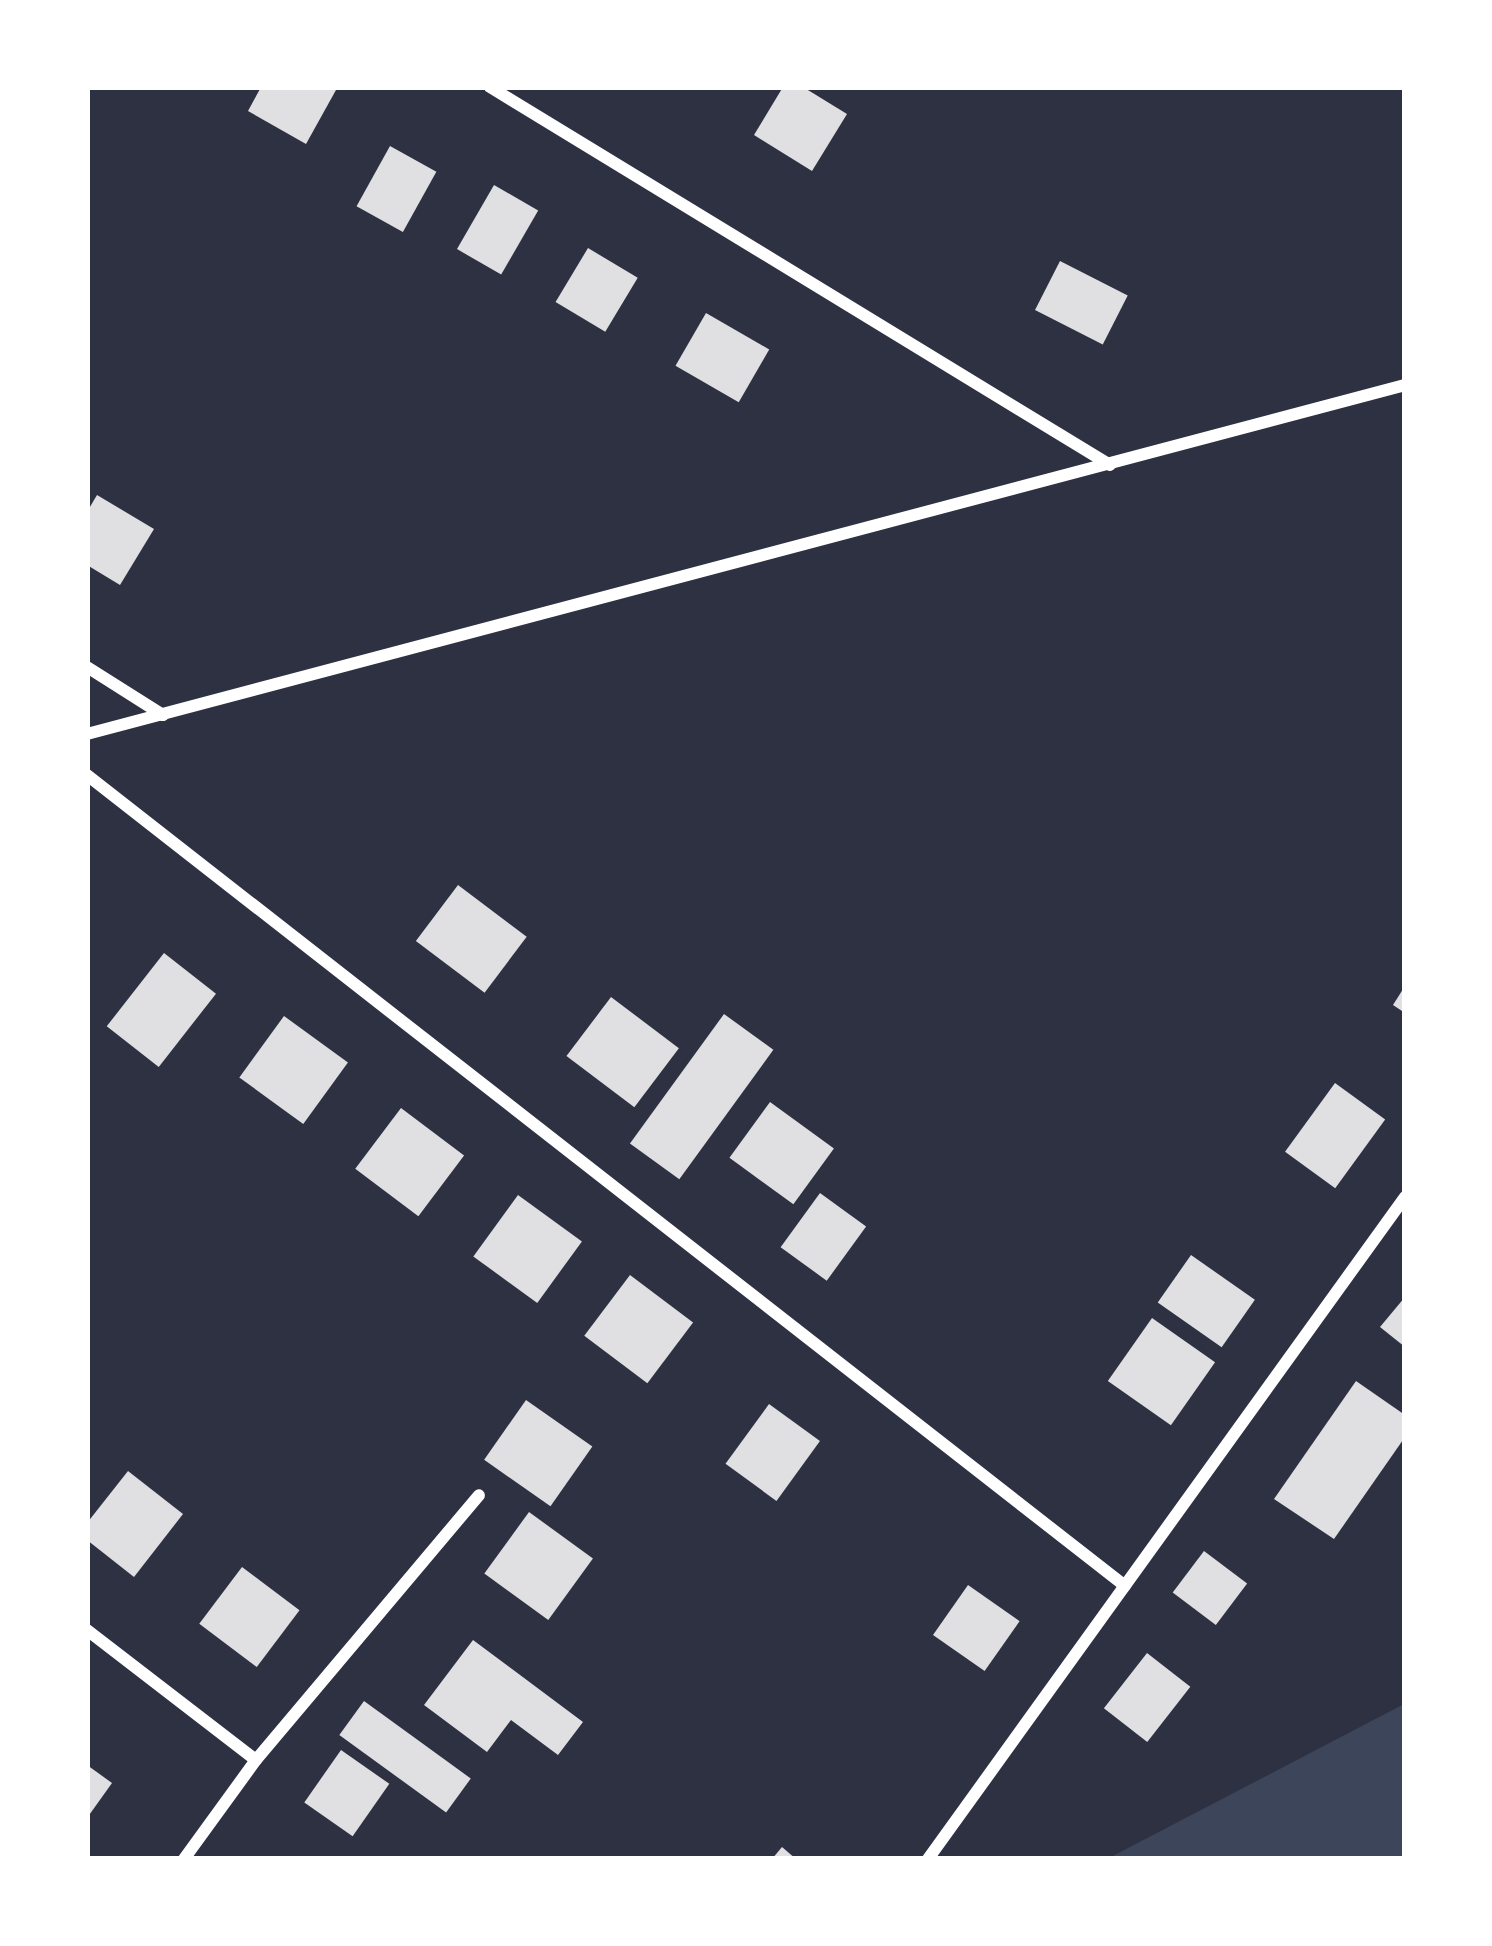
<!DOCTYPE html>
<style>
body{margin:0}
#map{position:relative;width:1492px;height:1946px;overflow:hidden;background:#2d3142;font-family:Inter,sans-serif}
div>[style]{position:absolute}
.green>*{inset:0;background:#3c4559}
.building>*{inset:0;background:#e0e0e3;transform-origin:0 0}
.minor>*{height:12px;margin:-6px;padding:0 6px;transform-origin:6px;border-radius:6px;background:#fff}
span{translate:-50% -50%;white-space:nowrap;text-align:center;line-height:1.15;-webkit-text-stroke:12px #fff;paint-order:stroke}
.frame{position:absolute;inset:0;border:90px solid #fff;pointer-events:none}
</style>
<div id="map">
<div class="green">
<div style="clip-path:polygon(1405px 1703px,1405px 1859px,1107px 1859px,1404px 1704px)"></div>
</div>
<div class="building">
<div style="clip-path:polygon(261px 87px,332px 87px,336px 90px,306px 144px,248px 111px)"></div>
<div style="clip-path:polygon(783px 87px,803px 87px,847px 114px,812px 171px,754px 135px)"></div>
<div style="left:390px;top:146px;width:53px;height:69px;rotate:29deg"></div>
<div style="left:494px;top:185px;width:51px;height:74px;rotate:30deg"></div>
<div style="left:588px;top:248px;width:58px;height:63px;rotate:31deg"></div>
<div style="left:1060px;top:261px;width:76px;height:55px;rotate:27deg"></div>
<div style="left:706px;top:313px;width:73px;height:61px;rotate:30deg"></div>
<div style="clip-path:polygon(97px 495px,154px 529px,120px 585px,87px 565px,87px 512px)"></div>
<div style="left:458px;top:885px;width:86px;height:70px;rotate:37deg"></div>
<div style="left:164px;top:953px;width:66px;height:93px;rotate:38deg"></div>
<div style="clip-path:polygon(1405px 986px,1405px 1013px,1393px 1005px)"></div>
<div style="left:611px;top:997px;width:85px;height:74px;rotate:37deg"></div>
<div style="left:724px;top:1014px;width:61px;height:160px;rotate:36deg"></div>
<div style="left:284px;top:1016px;width:79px;height:76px;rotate:36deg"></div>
<div style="left:1335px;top:1083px;width:62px;height:85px;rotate:36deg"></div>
<div style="left:770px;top:1102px;width:79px;height:69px;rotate:36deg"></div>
<div style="left:401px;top:1108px;width:79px;height:76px;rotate:37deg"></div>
<div style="left:820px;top:1193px;width:57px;height:67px;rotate:36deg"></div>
<div style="left:518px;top:1195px;width:79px;height:76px;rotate:36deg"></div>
<div style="left:1191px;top:1255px;width:78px;height:58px;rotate:35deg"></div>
<div style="left:630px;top:1275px;width:79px;height:76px;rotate:37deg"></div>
<div style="clip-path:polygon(1405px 1297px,1405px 1347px,1380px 1327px)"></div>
<div style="left:1152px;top:1318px;width:77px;height:77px;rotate:35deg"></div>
<div style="clip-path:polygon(1356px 1381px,1405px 1415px,1405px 1437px,1334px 1539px,1274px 1499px)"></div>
<div style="left:526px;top:1400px;width:81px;height:73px;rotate:35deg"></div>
<div style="left:769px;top:1404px;width:63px;height:74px;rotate:36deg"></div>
<div style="clip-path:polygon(128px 1471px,183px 1514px,134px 1577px,87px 1540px,87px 1523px)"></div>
<div style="left:529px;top:1512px;width:79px;height:76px;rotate:36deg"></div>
<div style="left:1204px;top:1551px;width:54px;height:52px;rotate:37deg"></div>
<div style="left:242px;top:1567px;width:72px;height:71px;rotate:37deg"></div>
<div style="left:968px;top:1585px;width:63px;height:61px;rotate:35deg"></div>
<div style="clip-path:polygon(473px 1640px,583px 1722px,558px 1755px,511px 1720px,487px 1752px,424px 1705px)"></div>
<div style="left:1147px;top:1653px;width:55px;height:70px;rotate:38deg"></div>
<div style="left:364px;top:1701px;width:132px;height:42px;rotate:36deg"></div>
<div style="left:341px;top:1750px;width:59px;height:64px;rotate:35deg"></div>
<div style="clip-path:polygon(87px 1765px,112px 1783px,87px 1818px)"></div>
<div style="clip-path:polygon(782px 1847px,796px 1859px,772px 1859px)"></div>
</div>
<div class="minor">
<div style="left:490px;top:87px;width:726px;rotate:31.37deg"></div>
<div style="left:87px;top:667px;width:90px;rotate:32.3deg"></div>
<div style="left:87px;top:734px;width:1363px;rotate:-14.83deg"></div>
<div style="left:87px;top:775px;width:1317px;rotate:38deg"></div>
<div style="left:87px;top:1630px;width:213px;rotate:37.6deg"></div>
<div style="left:184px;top:1859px;width:122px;rotate:-54deg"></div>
<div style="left:256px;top:1760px;width:346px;rotate:-49.9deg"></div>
<div style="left:928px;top:1859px;width:816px;rotate:-54.23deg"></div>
</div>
<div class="frame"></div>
</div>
